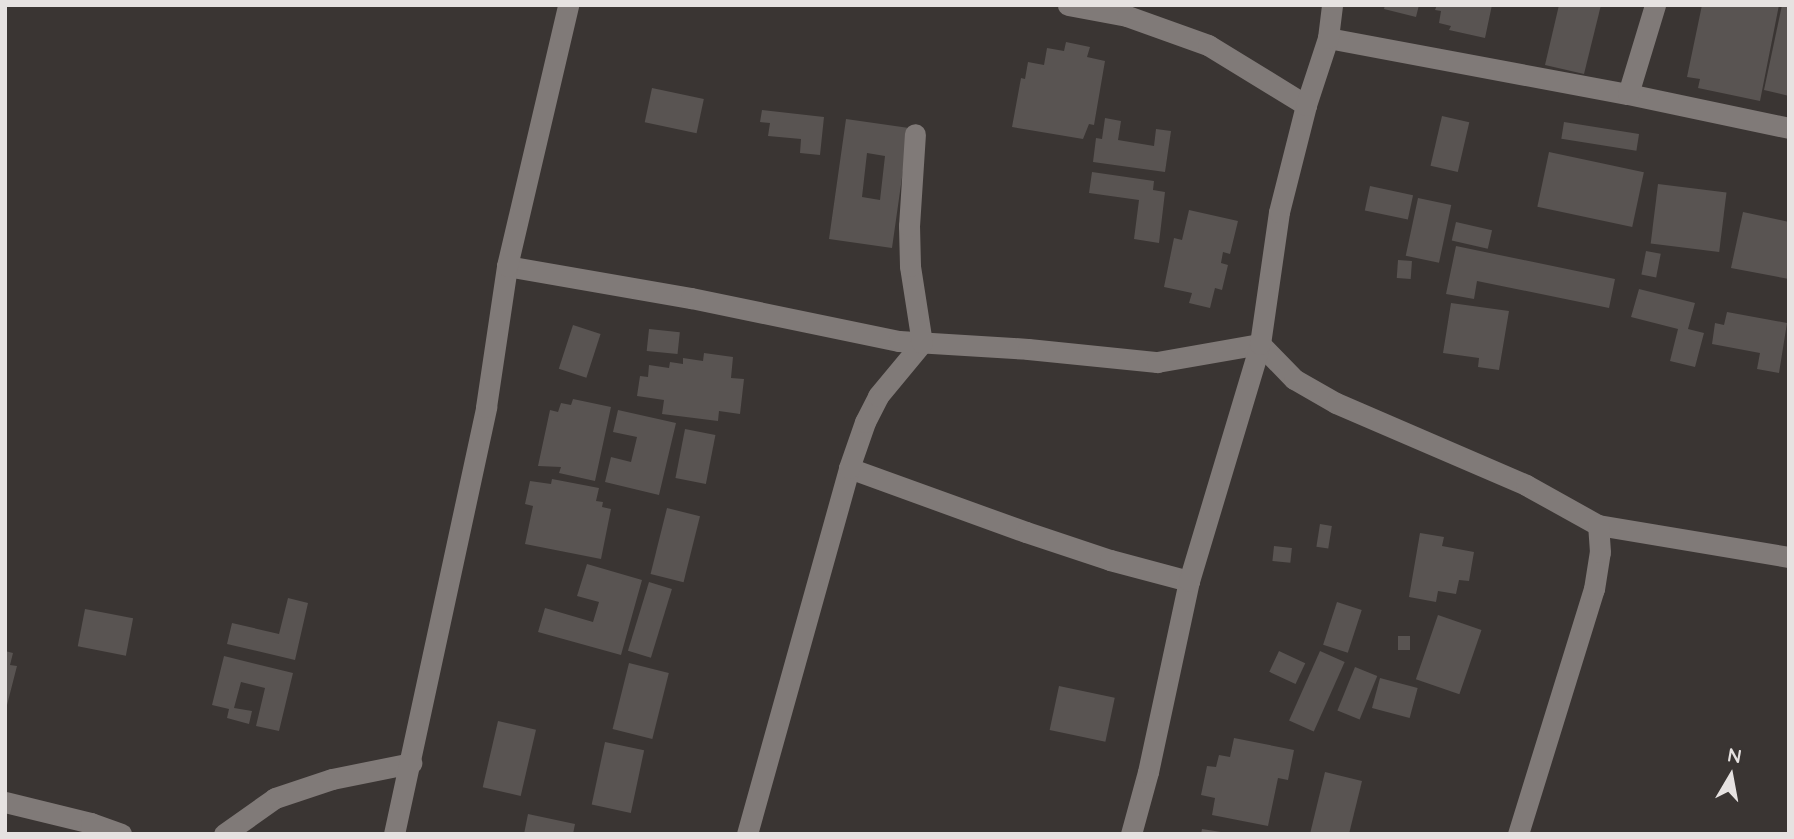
<!DOCTYPE html>
<style>
body{margin:0}
#map{position:relative;width:1794px;height:839px;overflow:hidden;background:#3a3533;font-family:Quicksand,sans-serif}
div>[style]{position:absolute}
.building>*{inset:0;background:#595452;transform-origin:0 0}
.minor>*{height:21px;margin:-10.5px;padding:0 10.5px;transform-origin:10.5px;border-radius:10.5px;background:#807a78}
span{translate:-50% -50%;white-space:nowrap;text-align:center;line-height:1.15;-webkit-text-stroke:6px #3a3533;paint-order:stroke}
.frame{position:absolute;inset:0;border:7px solid #e6e2e1;pointer-events:none}
.north{position:absolute;left:1696px;top:741px;width:70px;height:70px;-webkit-text-stroke:5px #3a3533;paint-order:stroke;rotate:10deg;font-size:19px;font-weight:700;line-height:28px;text-align:center;color:#e6e2e1}
.north::after{content:'';display:block;margin:auto;width:24px;height:32px;background:#e6e2e1;clip-path:polygon(50% 0,100% 100%,50% 72%,0 100%)}
</style>
<div id="map">
<div class="building">
<div style="clip-path:polygon(1385px 5px,1419px 5px,1416px 17px,1384px 9px)"></div>
<div style="clip-path:polygon(1437px 5px,1492px 5px,1485px 38px,1449px 30px,1451px 26px,1439px 23px,1441px 11px,1435px 10px)"></div>
<div style="clip-path:polygon(1559px 5px,1601px 5px,1584px 74px,1545px 65px)"></div>
<div style="clip-path:polygon(1702px 5px,1779px 5px,1760px 101px,1698px 88px,1700px 79px,1687px 77px)"></div>
<div style="clip-path:polygon(1782px 5px,1789px 5px,1789px 96px,1764px 90px)"></div>
<div style="clip-path:polygon(1066px 42px,1090px 47px,1087px 57px,1105px 61px,1094px 125px,1089px 124px,1083px 139px,1012px 127px,1021px 78px,1025px 79px,1028px 62px,1044px 65px,1047px 48px,1064px 51px)"></div>
<div style="left:652px;top:88px;width:53px;height:35px;rotate:12deg"></div>
<div style="clip-path:polygon(762px 110px,824px 117px,820px 155px,800px 153px,801px 139px,768px 136px,770px 123px,760px 122px)"></div>
<div style="left:1442px;top:116px;width:28px;height:51px;rotate:13deg"></div>
<div style="clip-path:polygon(1105px 118px,1121px 121px,1118px 140px,1154px 146px,1156px 129px,1171px 131px,1165px 172px,1093px 162px,1096px 138px,1102px 139px)"></div>
<div style="clip-path:polygon(evenodd,846px 119px,909px 128px,892px 248px,829px 239px,846px 119px,867px 153px,885px 156px,880px 200px,862px 197px,867px 153px)"></div>
<div style="left:1564px;top:122px;width:76px;height:17px;rotate:9deg"></div>
<div style="left:1549px;top:152px;width:97px;height:56px;rotate:12deg"></div>
<div style="clip-path:polygon(1092px 172px,1154px 181px,1153px 190px,1165px 192px,1159px 243px,1134px 239px,1139px 200px,1089px 193px)"></div>
<div style="left:1658px;top:184px;width:69px;height:60px;rotate:7deg"></div>
<div style="left:1370px;top:186px;width:44px;height:25px;rotate:12deg"></div>
<div style="left:1418px;top:198px;width:34px;height:59px;rotate:12deg"></div>
<div style="clip-path:polygon(1189px 210px,1238px 221px,1230px 254px,1223px 252px,1221px 263px,1228px 265px,1222px 290px,1215px 288px,1210px 308px,1189px 303px,1192px 293px,1164px 287px,1174px 238px,1182px 240px)"></div>
<div style="clip-path:polygon(1743px 212px,1789px 222px,1789px 279px,1731px 268px)"></div>
<div style="left:1456px;top:222px;width:37px;height:19px;rotate:13deg"></div>
<div style="clip-path:polygon(1456px 246px,1615px 279px,1609px 308px,1477px 281px,1474px 299px,1446px 294px)"></div>
<div style="left:1646px;top:251px;width:15px;height:24px;rotate:11deg"></div>
<div style="left:1398px;top:260px;width:14px;height:18px;rotate:4deg"></div>
<div style="clip-path:polygon(1639px 289px,1695px 303px,1688px 329px,1704px 333px,1695px 367px,1670px 361px,1678px 329px,1631px 317px)"></div>
<div style="clip-path:polygon(1451px 303px,1509px 311px,1499px 370px,1478px 367px,1479px 358px,1443px 353px)"></div>
<div style="clip-path:polygon(1727px 312px,1787px 323px,1779px 373px,1757px 369px,1760px 353px,1712px 344px,1715px 323px,1724px 325px)"></div>
<div style="left:573px;top:325px;width:29px;height:46px;rotate:18deg"></div>
<div style="left:649px;top:329px;width:31px;height:22px;rotate:6deg"></div>
<div style="clip-path:polygon(704px 353px,733px 357px,731px 378px,744px 379px,740px 414px,719px 411px,718px 421px,662px 414px,664px 400px,637px 396px,640px 376px,648px 377px,649px 365px,669px 368px,670px 362px,683px 364px,683px 358px,703px 361px)"></div>
<div style="clip-path:polygon(573px 399px,611px 407px,595px 481px,559px 473px,561px 467px,538px 466px,550px 410px,558px 412px,561px 403px,571px 405px)"></div>
<div style="clip-path:polygon(618px 410px,676px 423px,659px 495px,605px 482px,611px 457px,631px 462px,637px 437px,613px 432px)"></div>
<div style="left:685px;top:429px;width:31px;height:50px;rotate:11deg"></div>
<div style="clip-path:polygon(552px 479px,599px 488px,596px 501px,603px 502px,602px 507px,611px 509px,601px 559px,525px 544px,533px 506px,525px 504px,530px 481px,551px 484px)"></div>
<div style="left:667px;top:508px;width:34px;height:68px;rotate:14deg"></div>
<div style="left:1320px;top:524px;width:12px;height:23px;rotate:9deg"></div>
<div style="clip-path:polygon(1420px 533px,1444px 537px,1442px 546px,1474px 552px,1469px 581px,1459px 580px,1456px 594px,1438px 591px,1436px 602px,1409px 597px)"></div>
<div style="left:1274px;top:546px;width:18px;height:15px;rotate:6deg"></div>
<div style="clip-path:polygon(587px 564px,642px 580px,621px 655px,538px 632px,545px 608px,593px 622px,599px 602px,577px 596px)"></div>
<div style="left:649px;top:582px;width:24px;height:72px;rotate:17deg"></div>
<div style="clip-path:polygon(288px 598px,308px 603px,295px 660px,227px 644px,232px 623px,279px 634px)"></div>
<div style="left:1337px;top:602px;width:26px;height:45px;rotate:18deg"></div>
<div style="left:85px;top:609px;width:49px;height:38px;rotate:11deg"></div>
<div style="left:1438px;top:615px;width:46px;height:68px;rotate:19deg"></div>
<div style="left:1398px;top:636px;width:12px;height:14px"></div>
<div style="clip-path:polygon(5px 651px,13px 653px,10px 665px,17px 666px,6px 709px)"></div>
<div style="left:1279px;top:651px;width:29px;height:23px;rotate:25deg"></div>
<div style="left:1320px;top:651px;width:27px;height:76px;rotate:24deg"></div>
<div style="clip-path:polygon(224px 656px,293px 673px,279px 731px,256px 726px,265px 688px,241px 682px,234px 708px,252px 711px,249px 724px,227px 718px,229px 709px,212px 705px)"></div>
<div style="left:629px;top:663px;width:41px;height:68px;rotate:14deg"></div>
<div style="left:1355px;top:667px;width:24px;height:47px;rotate:22deg"></div>
<div style="left:1380px;top:678px;width:39px;height:31px;rotate:15deg"></div>
<div style="left:1059px;top:686px;width:57px;height:45px;rotate:12deg"></div>
<div style="left:498px;top:721px;width:39px;height:68px;rotate:13deg"></div>
<div style="clip-path:polygon(1234px 738px,1294px 750px,1288px 780px,1278px 778px,1268px 826px,1212px 815px,1215px 798px,1201px 795px,1207px 766px,1216px 767px,1219px 755px,1230px 757px)"></div>
<div style="left:605px;top:742px;width:40px;height:64px;rotate:12deg"></div>
<div style="clip-path:polygon(1325px 772px,1362px 781px,1349px 834px,1310px 834px)"></div>
<div style="clip-path:polygon(528px 814px,575px 824px,573px 834px,524px 834px)"></div>
<div style="clip-path:polygon(1202px 829px,1221px 832px,1221px 834px,1201px 834px)"></div>
</div>
<div class="minor">
<div style="left:1068px;top:5px;width:60px;rotate:10.6deg"></div>
<div style="left:1127px;top:16px;width:86px;rotate:19.7deg"></div>
<div style="left:1208px;top:45px;width:115px;rotate:31.5deg"></div>
<div style="left:1328px;top:38px;width:305px;rotate:10.6deg"></div>
<div style="left:1628px;top:94px;width:165px;rotate:11.9deg"></div>
<div style="left:1628px;top:94px;width:93px;rotate:-73.1deg"></div>
<div style="left:507px;top:266px;width:187px;rotate:9.9deg"></div>
<div style="left:691px;top:298px;width:212px;rotate:11.7deg"></div>
<div style="left:899px;top:341px;width:129px;rotate:3.5deg"></div>
<div style="left:1028px;top:349px;width:130px;rotate:5.8deg"></div>
<div style="left:1157px;top:362px;width:105px;rotate:-9.9deg"></div>
<div style="left:1260px;top:344px;width:49px;rotate:45.8deg"></div>
<div style="left:1294px;top:379px;width:48px;rotate:29.7deg"></div>
<div style="left:1336px;top:403px;width:207px;rotate:23.3deg"></div>
<div style="left:1526px;top:485px;width:82px;rotate:29.1deg"></div>
<div style="left:1598px;top:525px;width:194px;rotate:9.5deg"></div>
<div style="left:849px;top:468px;width:188px;rotate:19.9deg"></div>
<div style="left:1026px;top:532px;width:89px;rotate:18.4deg"></div>
<div style="left:1110px;top:560px;width:82px;rotate:14.9deg"></div>
<div style="left:5px;top:802px;width:89px;rotate:13.7deg"></div>
<div style="left:91px;top:823px;width:32px;rotate:20deg"></div>
<div style="left:224px;top:834px;width:62px;rotate:-35.2deg"></div>
<div style="left:275px;top:798px;width:60px;rotate:-18.4deg"></div>
<div style="left:332px;top:779px;width:81px;rotate:-11.4deg"></div>
<div style="left:394px;top:834px;width:437px;rotate:-77.8deg"></div>
<div style="left:486px;top:407px;width:143px;rotate:-81.5deg"></div>
<div style="left:507px;top:266px;width:268px;rotate:-76.8deg"></div>
<div style="left:747px;top:834px;width:380px;rotate:-74.4deg"></div>
<div style="left:849px;top:468px;width:49px;rotate:-70.8deg"></div>
<div style="left:865px;top:422px;width:29px;rotate:-63deg"></div>
<div style="left:878px;top:396px;width:69px;rotate:-50.3deg"></div>
<div style="left:922px;top:343px;width:78px;rotate:-98.9deg"></div>
<div style="left:910px;top:266px;width:40px;rotate:-91.4deg"></div>
<div style="left:909px;top:226px;width:92px;rotate:-86.3deg"></div>
<div style="left:1131px;top:834px;width:64px;rotate:-74.7deg"></div>
<div style="left:1148px;top:772px;width:195px;rotate:-77.9deg"></div>
<div style="left:1189px;top:581px;width:247px;rotate:-73.3deg"></div>
<div style="left:1260px;top:344px;width:133px;rotate:-81.8deg"></div>
<div style="left:1279px;top:212px;width:110px;rotate:-75.8deg"></div>
<div style="left:1306px;top:105px;width:71px;rotate:-71.8deg"></div>
<div style="left:1328px;top:38px;width:33px;rotate:-83deg"></div>
<div style="left:1518px;top:834px;width:257px;rotate:-72.8deg"></div>
<div style="left:1594px;top:589px;width:37px;rotate:-81deg"></div>
<div style="left:1600px;top:552px;width:27px;rotate:-94deg"></div>
</div>
<div class="frame"></div>
<div class="north">N</div>
</div>
